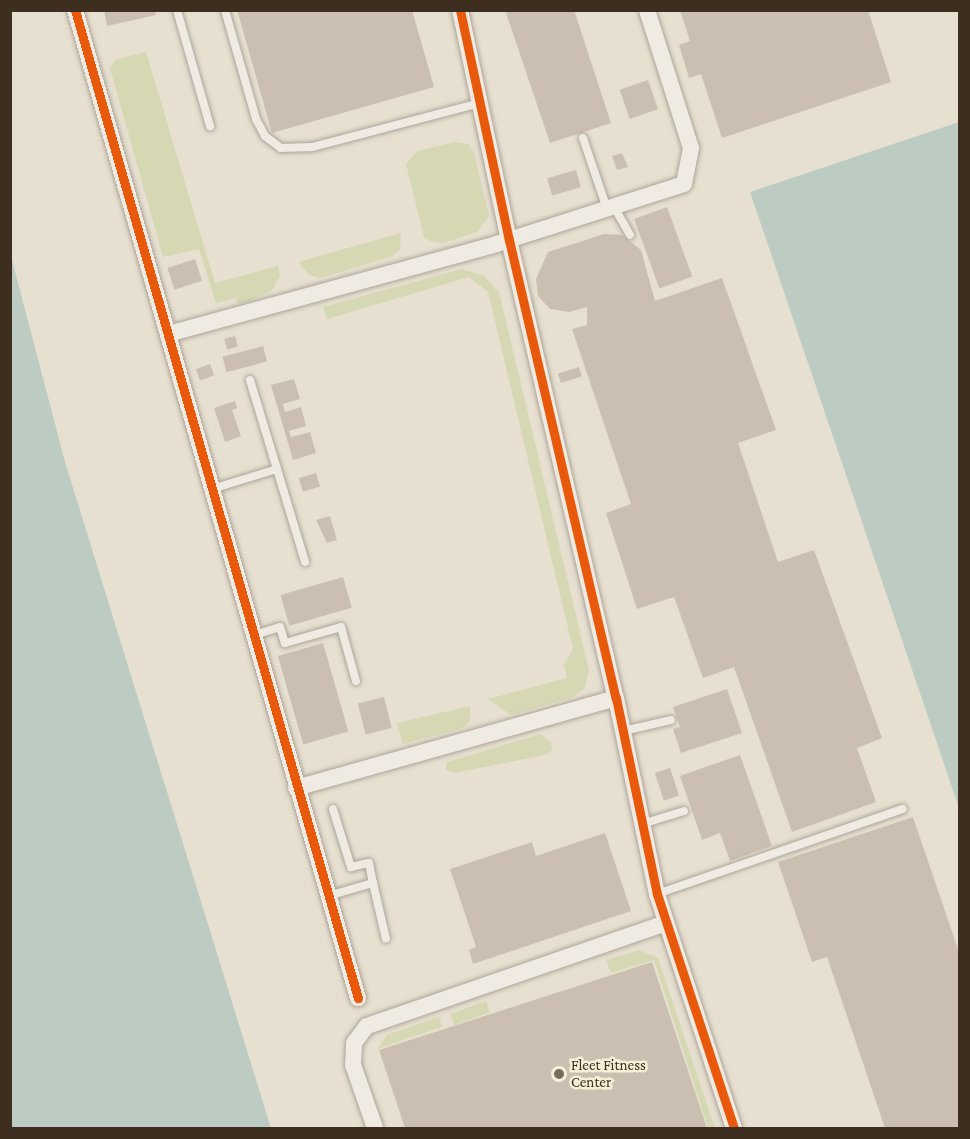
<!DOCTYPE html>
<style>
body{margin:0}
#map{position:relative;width:970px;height:1139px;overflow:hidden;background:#e7e0d1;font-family:"Crimson Pro",serif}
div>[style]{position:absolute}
.green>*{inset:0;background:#d6d7b3;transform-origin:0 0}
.water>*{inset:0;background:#bcccc2}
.building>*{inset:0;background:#cbbfb2;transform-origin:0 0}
.roads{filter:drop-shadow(0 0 2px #ada599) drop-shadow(0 0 2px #ada599)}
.lane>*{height:8px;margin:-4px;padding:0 4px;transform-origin:4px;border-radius:4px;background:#efebe3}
.street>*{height:16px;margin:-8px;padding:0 8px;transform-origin:8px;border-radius:8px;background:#efebe3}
.cycleway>*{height:9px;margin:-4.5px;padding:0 4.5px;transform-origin:4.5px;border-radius:4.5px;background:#e8590c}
.dots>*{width:16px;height:16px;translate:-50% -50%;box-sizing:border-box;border:3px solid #f7eed8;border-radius:50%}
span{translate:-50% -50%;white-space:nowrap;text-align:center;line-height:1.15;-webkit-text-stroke:5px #f7eed8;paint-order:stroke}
.poi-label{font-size:15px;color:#3d2e20}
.left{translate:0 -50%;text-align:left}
.frame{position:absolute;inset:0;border:12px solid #3d2e20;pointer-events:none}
</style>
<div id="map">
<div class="green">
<div style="clip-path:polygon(146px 52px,215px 283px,278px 266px,280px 276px,272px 290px,250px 301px,238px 304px,236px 298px,216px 303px,199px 249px,163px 257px,110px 68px,115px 60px)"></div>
<div style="clip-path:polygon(455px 142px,468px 144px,474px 152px,489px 216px,477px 232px,443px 243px,432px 242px,424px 237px,406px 164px,417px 151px)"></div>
<div style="clip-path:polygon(401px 233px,400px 250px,391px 257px,320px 278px,309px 275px,298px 262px)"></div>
<div style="clip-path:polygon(462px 269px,484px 276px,499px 292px,589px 670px,585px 688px,573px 697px,511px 715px,488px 699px,567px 678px,564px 664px,573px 649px,488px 292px,469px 277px,327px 319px,323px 307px)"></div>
<div style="clip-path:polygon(470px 706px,470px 721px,463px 728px,403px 744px,397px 723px)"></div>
<div style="clip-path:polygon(541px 734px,551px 743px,552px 750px,545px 755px,454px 773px,445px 769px,447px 762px)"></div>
<div style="clip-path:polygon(639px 950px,658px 958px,715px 1128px,708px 1128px,654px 960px,611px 973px,606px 960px)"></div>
<div style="left:486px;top:1001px;width:12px;height:38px;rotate:70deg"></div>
<div style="clip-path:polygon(439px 1017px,442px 1027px,377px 1049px,387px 1035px)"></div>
</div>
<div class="water">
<div style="clip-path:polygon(959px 122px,960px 122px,959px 808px,750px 192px)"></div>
<div style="clip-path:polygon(11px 256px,65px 462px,271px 1128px,11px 1128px)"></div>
</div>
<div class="building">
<div style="clip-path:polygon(104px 10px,155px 10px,156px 15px,107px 26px)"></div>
<div style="clip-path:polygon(237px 10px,412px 10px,434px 87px,272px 133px)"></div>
<div style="clip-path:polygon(505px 10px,574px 10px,611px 123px,550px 143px)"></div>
<div style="clip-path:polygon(680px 10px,868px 10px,891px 82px,722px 138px,701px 74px,689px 78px,679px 45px,690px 41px)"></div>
<div style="left:648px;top:80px;width:31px;height:30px;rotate:71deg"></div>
<div style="clip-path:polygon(622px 153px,628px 167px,617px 170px,612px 156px)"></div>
<div style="left:576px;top:170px;width:18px;height:30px;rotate:74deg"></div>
<div style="left:667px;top:207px;width:74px;height:35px;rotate:70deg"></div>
<div style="clip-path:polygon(604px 234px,622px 235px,641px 250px,655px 301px,722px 278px,776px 430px,738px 443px,778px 562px,814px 550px,882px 738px,857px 748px,876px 802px,792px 832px,734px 667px,703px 678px,674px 597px,637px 609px,606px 513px,631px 504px,572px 329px,587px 325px,587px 307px,569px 312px,550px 309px,538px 296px,536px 279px,548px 252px)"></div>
<div style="left:195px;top:259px;width:23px;height:29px;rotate:72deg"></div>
<div style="left:235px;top:336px;width:11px;height:11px;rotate:75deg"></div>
<div style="left:263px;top:346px;width:16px;height:42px;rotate:75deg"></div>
<div style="left:210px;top:364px;width:12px;height:15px;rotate:70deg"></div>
<div style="left:579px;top:367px;width:10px;height:22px;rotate:73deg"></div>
<div style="clip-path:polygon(294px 379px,300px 399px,283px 404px,285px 412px,301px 407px,306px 426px,289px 431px,291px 437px,310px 432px,316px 453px,293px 460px,271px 385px)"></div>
<div style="clip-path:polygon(235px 401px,237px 408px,232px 410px,241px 436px,225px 442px,214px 408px)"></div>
<div style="left:316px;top:473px;width:14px;height:18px;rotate:73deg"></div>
<div style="clip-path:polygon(330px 516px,337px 540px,327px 543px,316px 520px)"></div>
<div style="left:343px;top:577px;width:32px;height:65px;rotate:74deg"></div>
<div style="left:323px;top:643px;width:92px;height:47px;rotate:74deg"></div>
<div style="clip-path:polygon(727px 689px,742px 733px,681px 753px,673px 729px,680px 727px,673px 707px)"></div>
<div style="left:384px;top:697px;width:32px;height:27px;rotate:76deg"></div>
<div style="clip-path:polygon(740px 755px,772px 846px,730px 861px,720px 833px,702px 840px,680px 776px)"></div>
<div style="left:670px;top:768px;width:29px;height:16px;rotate:72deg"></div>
<div style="clip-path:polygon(913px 817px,960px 955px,960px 1128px,885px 1128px,827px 957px,812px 962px,778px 862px)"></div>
<div style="clip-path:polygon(605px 833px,631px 911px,473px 964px,469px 950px,476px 947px,450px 869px,532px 842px,536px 856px)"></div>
<div style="clip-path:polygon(652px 962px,707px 1128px,405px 1128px,379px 1050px)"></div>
</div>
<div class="roads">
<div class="lane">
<div style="left:177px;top:10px;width:121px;rotate:74.1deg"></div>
<div style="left:225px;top:10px;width:113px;rotate:74.1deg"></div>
<div style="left:256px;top:119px;width:19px;rotate:62deg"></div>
<div style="left:265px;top:136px;width:20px;rotate:37deg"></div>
<div style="left:281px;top:148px;width:31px;rotate:-2deg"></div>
<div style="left:312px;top:147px;width:174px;rotate:-14.7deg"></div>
<div style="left:583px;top:138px;width:75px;rotate:71.3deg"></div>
<div style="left:614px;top:207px;width:32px;rotate:60deg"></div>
<div style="left:277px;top:469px;width:97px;rotate:73.2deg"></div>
<div style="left:212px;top:489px;width:68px;rotate:-17.1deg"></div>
<div style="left:277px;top:469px;width:93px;rotate:-106.9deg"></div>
<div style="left:254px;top:635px;width:27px;rotate:-17deg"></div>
<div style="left:280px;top:627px;width:17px;rotate:73deg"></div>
<div style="left:285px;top:643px;width:58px;rotate:-15.9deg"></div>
<div style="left:341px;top:627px;width:56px;rotate:74.5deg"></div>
<div style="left:623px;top:731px;width:49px;rotate:-12.9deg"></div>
<div style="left:333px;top:809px;width:61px;rotate:72.8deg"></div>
<div style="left:351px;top:867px;width:18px;rotate:-13deg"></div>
<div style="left:369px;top:863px;width:20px;rotate:79deg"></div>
<div style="left:642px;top:824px;width:44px;rotate:-17.2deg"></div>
<div style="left:657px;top:894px;width:260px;rotate:-19.1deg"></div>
<div style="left:328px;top:896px;width:47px;rotate:-16.1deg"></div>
<div style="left:373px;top:883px;width:57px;rotate:76.9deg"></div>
</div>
<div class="street">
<div style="left:75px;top:10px;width:1028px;rotate:74.02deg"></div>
<div style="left:460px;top:10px;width:235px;rotate:78deg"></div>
<div style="left:509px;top:240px;width:470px;rotate:76.9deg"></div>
<div style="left:616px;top:698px;width:200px;rotate:78.2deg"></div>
<div style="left:657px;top:894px;width:246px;rotate:71.8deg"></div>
<div style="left:168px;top:334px;width:340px;rotate:-15.3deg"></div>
<div style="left:496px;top:244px;width:197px;rotate:-17.7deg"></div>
<div style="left:684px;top:184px;width:37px;rotate:-79deg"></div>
<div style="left:691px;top:148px;width:145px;rotate:-107.7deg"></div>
<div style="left:296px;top:788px;width:332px;rotate:-15.7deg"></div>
<div style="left:375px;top:1128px;width:67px;rotate:-109.2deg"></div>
<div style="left:353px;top:1065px;width:22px;rotate:-87deg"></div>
<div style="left:354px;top:1043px;width:21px;rotate:-53deg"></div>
<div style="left:367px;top:1026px;width:314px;rotate:-19deg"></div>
</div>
</div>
<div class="cycleway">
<div style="left:75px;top:10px;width:1028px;rotate:74.02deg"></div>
<div style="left:460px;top:10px;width:235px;rotate:78deg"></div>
<div style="left:509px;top:240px;width:470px;rotate:76.9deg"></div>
<div style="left:616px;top:698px;width:200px;rotate:78.2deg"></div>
<div style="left:657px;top:894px;width:246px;rotate:71.8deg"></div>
</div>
<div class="dots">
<div style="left:559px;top:1074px;background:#786c5e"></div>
</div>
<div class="poi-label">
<span class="left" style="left:571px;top:1074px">Fleet Fitness<br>Center</span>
</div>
<div class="frame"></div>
</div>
